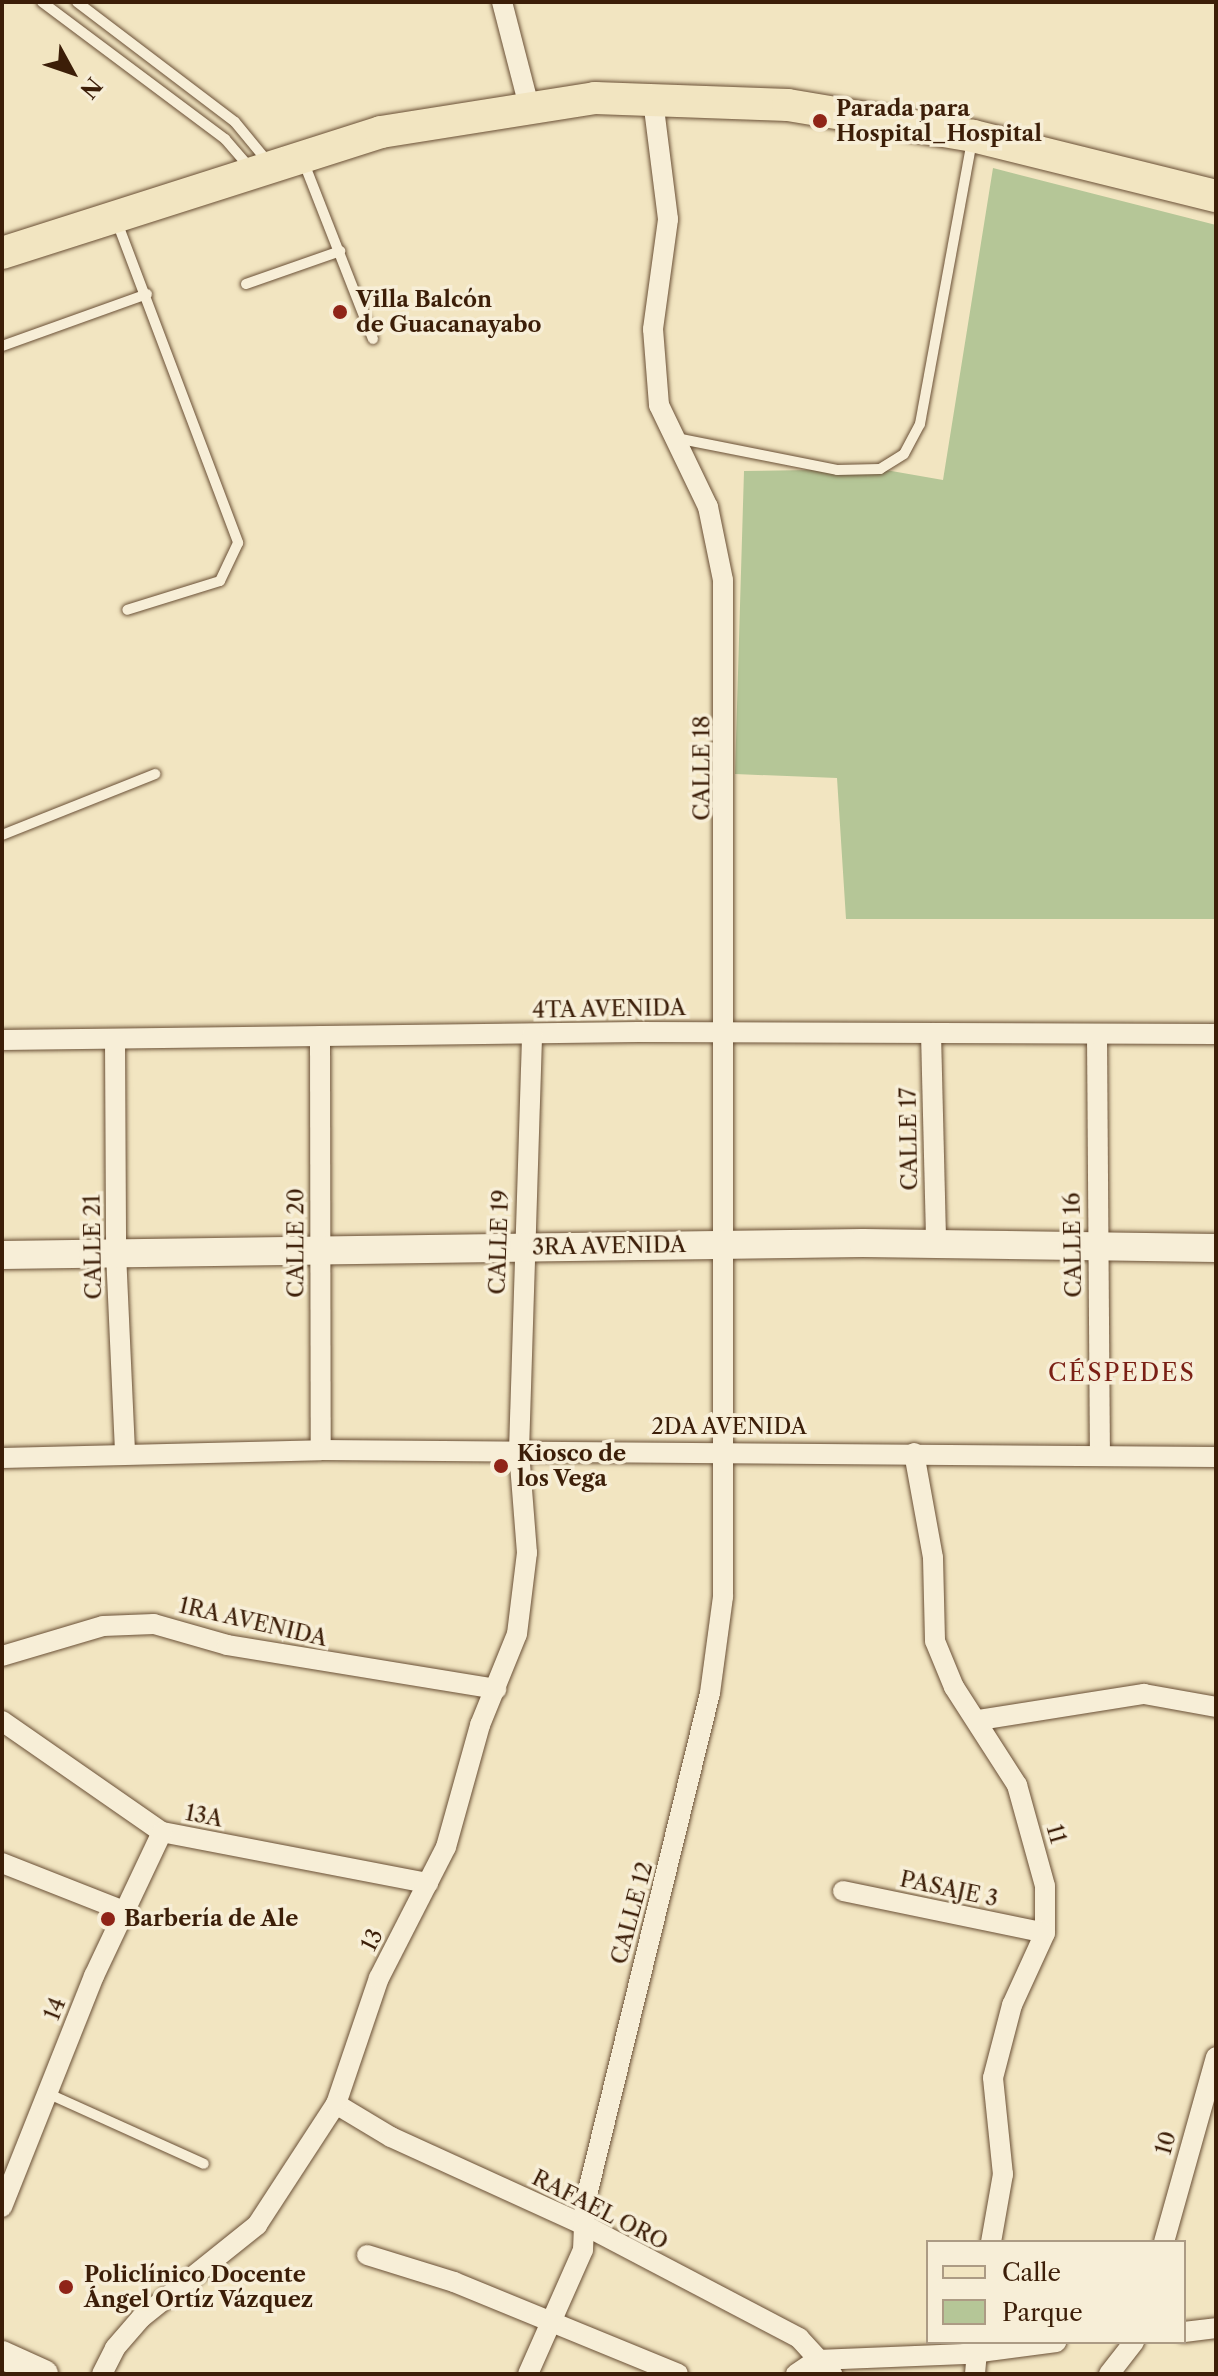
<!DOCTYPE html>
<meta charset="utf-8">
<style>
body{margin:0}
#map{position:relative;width:1218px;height:2376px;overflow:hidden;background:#f2e5c1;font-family:"Libre Caslon Text",serif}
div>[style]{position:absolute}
.green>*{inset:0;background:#b5c697}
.roads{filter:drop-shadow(0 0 2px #6a5036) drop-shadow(0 0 2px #6a5036)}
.lane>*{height:10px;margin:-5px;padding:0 5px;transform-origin:5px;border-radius:5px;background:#f7eed7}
.street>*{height:20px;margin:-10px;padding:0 10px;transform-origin:10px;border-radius:10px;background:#f7eed7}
.secondary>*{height:28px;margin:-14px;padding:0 14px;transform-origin:14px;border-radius:14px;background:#f7eed7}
.primary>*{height:32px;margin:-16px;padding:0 16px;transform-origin:16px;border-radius:16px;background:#f2e5c1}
.dots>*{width:22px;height:22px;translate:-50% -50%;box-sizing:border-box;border:4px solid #f7eed7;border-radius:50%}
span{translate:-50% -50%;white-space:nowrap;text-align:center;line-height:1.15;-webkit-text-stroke:7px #f7eed7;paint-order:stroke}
.poi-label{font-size:22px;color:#3c1e08;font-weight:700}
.left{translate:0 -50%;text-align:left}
.street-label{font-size:22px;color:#3c1e08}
.neighbourhood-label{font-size:24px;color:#7a1f14;letter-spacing:2px}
.frame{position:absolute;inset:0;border:4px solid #3c1e08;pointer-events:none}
.legend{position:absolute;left:926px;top:2240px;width:260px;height:104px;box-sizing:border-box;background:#f7eed7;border:2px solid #ac9b84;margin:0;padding:10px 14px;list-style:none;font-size:24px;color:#3c1e08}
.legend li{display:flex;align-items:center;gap:16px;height:40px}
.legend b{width:40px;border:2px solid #ac9b84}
.north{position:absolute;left:32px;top:32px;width:80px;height:80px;-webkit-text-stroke:6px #f7eed7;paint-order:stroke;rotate:130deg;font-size:22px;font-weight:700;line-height:32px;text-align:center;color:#3c1e08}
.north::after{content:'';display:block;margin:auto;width:28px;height:36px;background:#3c1e08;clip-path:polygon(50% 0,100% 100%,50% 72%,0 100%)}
</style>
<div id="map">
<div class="green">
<div style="clip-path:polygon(993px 168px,1216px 225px,1216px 919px,846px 919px,837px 778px,735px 774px,744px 471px,880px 469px,943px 480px)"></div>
</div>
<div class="roads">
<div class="lane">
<div style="left:42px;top:2px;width:229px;rotate:36.8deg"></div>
<div style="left:225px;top:139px;width:37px;rotate:49deg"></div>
<div style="left:77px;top:2px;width:198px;rotate:37.2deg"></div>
<div style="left:235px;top:122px;width:52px;rotate:50.5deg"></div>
<div style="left:304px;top:163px;width:189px;rotate:68.6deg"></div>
<div style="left:117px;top:222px;width:343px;rotate:69.3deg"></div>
<div style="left:238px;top:543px;width:42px;rotate:115.3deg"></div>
<div style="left:220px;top:581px;width:97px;rotate:162.7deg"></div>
<div style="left:246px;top:284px;width:100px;rotate:-19.3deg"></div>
<div style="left:2px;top:346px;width:154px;rotate:-19.7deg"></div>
<div style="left:676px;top:438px;width:164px;rotate:11.2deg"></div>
<div style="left:837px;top:470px;width:43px;rotate:-1.3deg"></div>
<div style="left:880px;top:469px;width:28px;rotate:-32deg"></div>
<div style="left:904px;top:454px;width:34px;rotate:-62deg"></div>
<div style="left:920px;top:424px;width:287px;rotate:-79.6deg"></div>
<div style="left:2px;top:835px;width:165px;rotate:-21.7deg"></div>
<div style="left:47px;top:2093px;width:172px;rotate:24.3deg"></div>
</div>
<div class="street">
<div style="left:502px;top:2px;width:112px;rotate:75.5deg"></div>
<div style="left:931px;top:1033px;width:211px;rotate:88.6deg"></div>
<div style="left:1097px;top:1034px;width:421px;rotate:89.6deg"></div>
<div style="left:320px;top:1036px;width:414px;rotate:89.9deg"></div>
<div style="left:2px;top:1040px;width:636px;rotate:-0.72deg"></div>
<div style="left:638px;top:1032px;width:578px;rotate:0.2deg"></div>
<div style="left:115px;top:1040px;width:213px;rotate:89.7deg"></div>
<div style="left:116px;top:1253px;width:198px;rotate:87.4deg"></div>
<div style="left:914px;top:1453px;width:107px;rotate:79.7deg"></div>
<div style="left:933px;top:1558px;width:83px;rotate:88.6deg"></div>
<div style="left:935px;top:1641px;width:50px;rotate:67.6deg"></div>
<div style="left:954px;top:1687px;width:117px;rotate:57.3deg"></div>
<div style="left:1017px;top:1785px;width:105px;rotate:74.5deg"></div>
<div style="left:1045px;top:1886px;width:47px;rotate:90deg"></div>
<div style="left:1045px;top:1933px;width:79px;rotate:114.6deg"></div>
<div style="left:1012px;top:2005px;width:75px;rotate:104.6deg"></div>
<div style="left:993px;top:2078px;width:97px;rotate:84.1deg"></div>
<div style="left:1003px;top:2174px;width:69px;rotate:100deg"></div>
<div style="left:2px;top:1458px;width:319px;rotate:-1.4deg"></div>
<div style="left:321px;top:1450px;width:895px;rotate:0.45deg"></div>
<div style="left:2px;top:1656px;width:105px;rotate:-16.5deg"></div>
<div style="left:103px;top:1626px;width:51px;rotate:-2.2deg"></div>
<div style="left:154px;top:1624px;width:76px;rotate:16deg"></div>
<div style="left:227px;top:1645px;width:273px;rotate:9.3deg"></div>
<div style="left:979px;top:1720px;width:167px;rotate:-9deg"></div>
<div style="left:1144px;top:1694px;width:73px;rotate:10.2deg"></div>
<div style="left:2px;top:1721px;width:195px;rotate:34.8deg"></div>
<div style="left:162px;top:1832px;width:271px;rotate:10.9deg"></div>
<div style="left:2px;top:1863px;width:131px;rotate:21.5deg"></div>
<div style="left:843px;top:1891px;width:206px;rotate:11.7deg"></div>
<div style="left:336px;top:2104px;width:64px;rotate:31deg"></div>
<div style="left:391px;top:2137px;width:212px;rotate:24.5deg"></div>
<div style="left:584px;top:2225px;width:243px;rotate:27.7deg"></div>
<div style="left:799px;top:2338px;width:49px;rotate:47.5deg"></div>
<div style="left:2px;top:2207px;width:249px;rotate:-68.3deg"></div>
<div style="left:94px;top:1976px;width:159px;rotate:-64.7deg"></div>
<div style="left:1164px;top:2242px;width:192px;rotate:-74.3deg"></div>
<div style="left:367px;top:2255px;width:91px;rotate:17.2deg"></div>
<div style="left:454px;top:2282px;width:242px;rotate:22.3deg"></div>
<div style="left:1184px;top:2332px;width:32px;rotate:-7deg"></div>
<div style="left:102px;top:2374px;width:29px;rotate:-63deg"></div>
<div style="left:115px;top:2348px;width:40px;rotate:-49deg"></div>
<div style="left:141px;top:2318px;width:149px;rotate:-38.7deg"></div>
<div style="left:257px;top:2225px;width:145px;rotate:-56.9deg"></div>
<div style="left:336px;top:2104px;width:133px;rotate:-71.2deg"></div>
<div style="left:379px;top:1978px;width:147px;rotate:-62.9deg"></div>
<div style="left:446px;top:1847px;width:127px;rotate:-74.4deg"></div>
<div style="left:480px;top:1725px;width:98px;rotate:-67.9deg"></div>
<div style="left:517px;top:1634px;width:82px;rotate:-83deg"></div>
<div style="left:527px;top:1553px;width:102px;rotate:-94.5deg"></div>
<div style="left:519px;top:1451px;width:417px;rotate:-88.2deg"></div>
<div style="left:528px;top:2374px;width:136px;rotate:-66.1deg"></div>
<div style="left:583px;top:2250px;width:47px;rotate:-87.6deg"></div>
<div style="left:585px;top:2203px;width:525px;rotate:-76.23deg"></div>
<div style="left:710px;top:1693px;width:97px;rotate:-82.3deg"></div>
<div style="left:723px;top:1597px;width:1017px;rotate:-90deg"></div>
<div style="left:723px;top:580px;width:75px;rotate:-101.6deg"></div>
<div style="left:708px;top:507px;width:113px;rotate:-115.7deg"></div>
<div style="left:659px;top:405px;width:76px;rotate:-94.5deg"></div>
<div style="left:653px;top:329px;width:111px;rotate:-82.2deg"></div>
<div style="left:668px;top:219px;width:120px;rotate:-97.2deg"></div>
<div style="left:796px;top:2374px;width:25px;rotate:-34deg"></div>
<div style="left:817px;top:2360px;width:148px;rotate:-2.3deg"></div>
<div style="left:965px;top:2354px;width:92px;rotate:-7.5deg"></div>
<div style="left:975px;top:2374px;width:32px;rotate:-85deg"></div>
<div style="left:1109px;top:2374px;width:41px;rotate:-52deg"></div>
</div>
<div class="secondary">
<div style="left:2px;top:1255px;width:861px;rotate:-0.8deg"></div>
<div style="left:863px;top:1243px;width:353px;rotate:0.8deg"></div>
<div style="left:2px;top:2355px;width:46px;rotate:24.3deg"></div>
</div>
<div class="primary">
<div style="left:2px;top:253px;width:398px;rotate:-17.7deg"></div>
<div style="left:381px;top:132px;width:217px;rotate:-9deg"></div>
<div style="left:595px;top:98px;width:193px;rotate:2.1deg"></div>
<div style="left:788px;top:105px;width:188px;rotate:9.5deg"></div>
<div style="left:973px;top:136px;width:250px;rotate:13.9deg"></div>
</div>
</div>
<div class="dots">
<div style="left:820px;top:121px;background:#8f2418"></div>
<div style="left:340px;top:312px;background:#8f2418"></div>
<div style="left:501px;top:1466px;background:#8f2418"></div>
<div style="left:108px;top:1919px;background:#8f2418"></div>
<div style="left:66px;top:2287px;background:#8f2418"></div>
</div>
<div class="poi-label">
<span class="left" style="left:836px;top:121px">Parada para<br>Hospital_Hospital</span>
<span class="left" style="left:356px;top:312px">Villa Balcón<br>de Guacanayabo</span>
<span class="left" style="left:517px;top:1466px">Kiosco de<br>los Vega</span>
<span class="left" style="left:124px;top:1919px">Barbería de Ale</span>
<span class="left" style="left:84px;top:2287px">Policlínico Docente<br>Ángel Ortíz Vázquez</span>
</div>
<div class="street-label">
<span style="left:702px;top:768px;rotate:-90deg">CALLE 18</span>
<span style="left:609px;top:1009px;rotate:-1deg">4TA AVENIDA</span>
<span style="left:909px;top:1139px;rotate:-91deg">CALLE 17</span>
<span style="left:499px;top:1242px;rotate:-88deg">CALLE 19</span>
<span style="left:296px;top:1243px;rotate:-90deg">CALLE 20</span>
<span style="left:1073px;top:1245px;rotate:-91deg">CALLE 16</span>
<span style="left:609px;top:1246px;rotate:-1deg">3RA AVENIDA</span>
<span style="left:93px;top:1247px;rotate:-91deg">CALLE 21</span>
<span style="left:729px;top:1427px">2DA AVENIDA</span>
<span style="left:253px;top:1622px;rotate:13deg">1RA AVENIDA</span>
<span style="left:204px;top:1816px;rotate:11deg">13A</span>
<span style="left:1056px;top:1834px;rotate:74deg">11</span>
<span style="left:949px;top:1889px;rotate:12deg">PASAJE 3</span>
<span style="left:632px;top:1913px;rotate:-75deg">CALLE 12</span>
<span style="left:372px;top:1940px;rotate:-63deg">13</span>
<span style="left:55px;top:2009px;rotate:-68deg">14</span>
<span style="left:1166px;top:2143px;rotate:-74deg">10</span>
<span style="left:600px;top:2210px;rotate:27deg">RAFAEL ORO</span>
</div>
<div class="neighbourhood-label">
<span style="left:1122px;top:1373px">CÉSPEDES</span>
</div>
<div class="frame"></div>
<ul class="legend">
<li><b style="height:10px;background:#f2e5c1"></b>Calle</li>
<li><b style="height:22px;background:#b5c697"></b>Parque</li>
</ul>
<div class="north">N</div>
</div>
